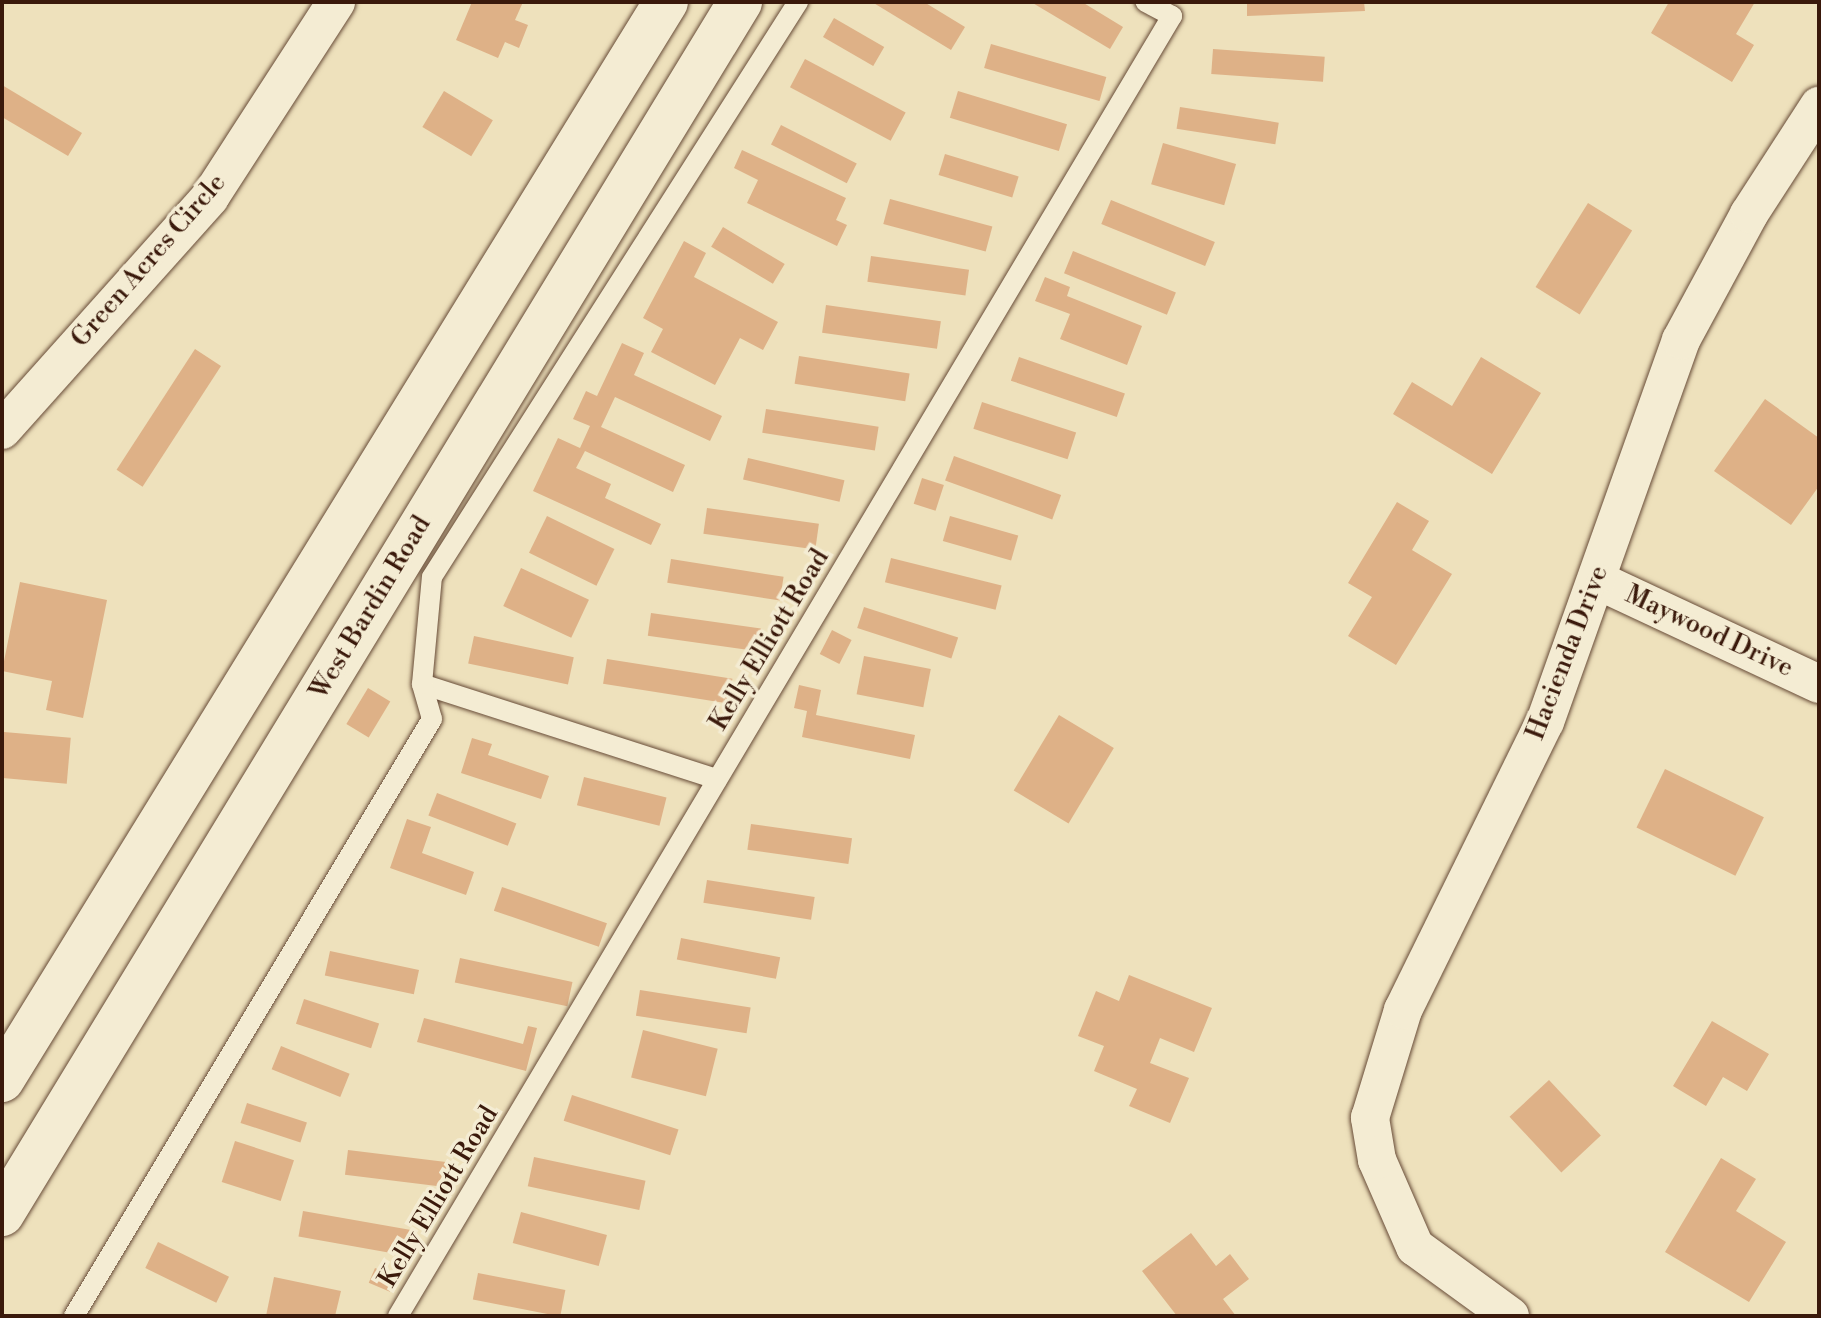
<!DOCTYPE html>
<style>
body{margin:0}
#map{position:relative;width:1821px;height:1318px;overflow:hidden;background:#eee1bc;font-family:"Libre Bodoni",serif}
div>[style]{position:absolute}
.building>*{inset:0;background:#deb187;transform-origin:0 0}
.roads{filter:drop-shadow(0 0 2px #674b37) drop-shadow(0 0 2px #674b37)}
.lane>*{height:20px;margin:-10px;padding:0 10px;transform-origin:10px;border-radius:10px;background:#f4ecd3}
.street>*{height:38px;margin:-19px;padding:0 19px;transform-origin:19px;border-radius:19px;background:#f4ecd3}
.secondary>*{height:44px;margin:-22px;padding:0 22px;transform-origin:22px;border-radius:22px;background:#f4ecd3}
span{translate:-50% -50%;white-space:nowrap;text-align:center;line-height:1.15;-webkit-text-stroke:7px #f4ecd3;paint-order:stroke}
.street-label{font-size:26px;color:#3a190b}
.frame{position:absolute;inset:0;border:4px solid #3a190b;pointer-events:none}
</style>
<div id="map">
<div class="building">
<div style="clip-path:polygon(472px 2px,523px 2px,515px 20px,528px 25px,519px 48px,505px 42px,498px 58px,456px 40px)"></div>
<div style="clip-path:polygon(872px 2px,924px 2px,965px 27px,951px 50px)"></div>
<div style="clip-path:polygon(1031px 2px,1082px 2px,1123px 27px,1110px 49px)"></div>
<div style="clip-path:polygon(1247px 2px,1364px 2px,1365px 11px,1247px 16px)"></div>
<div style="clip-path:polygon(1669px 2px,1755px 2px,1736px 34px,1754px 45px,1732px 82px,1651px 33px)"></div>
<div style="left:834px;top:18px;width:58px;height:22px;rotate:30deg"></div>
<div style="left:991px;top:44px;width:120px;height:25px;rotate:16deg"></div>
<div style="left:1213px;top:49px;width:112px;height:25px;rotate:4deg"></div>
<div style="left:805px;top:59px;width:114px;height:32px;rotate:28deg"></div>
<div style="clip-path:polygon(2px 85px,82px 133px,68px 156px,2px 117px)"></div>
<div style="left:444px;top:91px;width:57px;height:42px;rotate:31deg"></div>
<div style="left:958px;top:91px;width:114px;height:28px;rotate:17deg"></div>
<div style="left:1180px;top:107px;width:100px;height:22px;rotate:9deg"></div>
<div style="left:781px;top:125px;width:85px;height:22px;rotate:27deg"></div>
<div style="left:1163px;top:143px;width:76px;height:43px;rotate:16deg"></div>
<div style="clip-path:polygon(742px 150px,846px 198px,836px 220px,847px 225px,837px 246px,747px 203px,758px 180px,734px 168px)"></div>
<div style="left:945px;top:154px;width:77px;height:22px;rotate:17deg"></div>
<div style="left:890px;top:199px;width:106px;height:26px;rotate:15deg"></div>
<div style="left:1111px;top:200px;width:112px;height:26px;rotate:22deg"></div>
<div style="left:1588px;top:203px;width:52px;height:99px;rotate:32deg"></div>
<div style="left:723px;top:227px;width:72px;height:23px;rotate:31deg"></div>
<div style="clip-path:polygon(684px 241px,706px 253px,694px 277px,778px 322px,763px 350px,740px 338px,715px 385px,651px 352px,663px 329px,643px 318px)"></div>
<div style="left:1073px;top:251px;width:111px;height:24px;rotate:22deg"></div>
<div style="left:871px;top:256px;width:99px;height:26px;rotate:8deg"></div>
<div style="clip-path:polygon(1045px 277px,1070px 287px,1067px 296px,1142px 326px,1127px 365px,1060px 339px,1070px 314px,1035px 301px)"></div>
<div style="left:826px;top:305px;width:116px;height:28px;rotate:8deg"></div>
<div style="clip-path:polygon(622px 343px,644px 353px,634px 375px,722px 416px,710px 441px,615px 397px,601px 427px,685px 465px,673px 492px,585px 451px,576px 468px,611px 484px,605px 498px,661px 524px,651px 545px,533px 491px,558px 438px,580px 448px,590px 426px,573px 419px,586px 391px,597px 396px)"></div>
<div style="left:195px;top:349px;width:31px;height:144px;rotate:33deg"></div>
<div style="left:799px;top:356px;width:112px;height:28px;rotate:9deg"></div>
<div style="left:1019px;top:357px;width:112px;height:25px;rotate:19deg"></div>
<div style="clip-path:polygon(1481px 357px,1541px 393px,1492px 474px,1393px 414px,1412px 382px,1452px 406px)"></div>
<div style="clip-path:polygon(1765px 399px,1819px 438px,1819px 486px,1791px 525px,1714px 471px)"></div>
<div style="left:982px;top:402px;width:99px;height:28px;rotate:18deg"></div>
<div style="left:766px;top:409px;width:114px;height:24px;rotate:9deg"></div>
<div style="left:954px;top:456px;width:114px;height:26px;rotate:20deg"></div>
<div style="left:748px;top:458px;width:99px;height:22px;rotate:13deg"></div>
<div style="left:922px;top:478px;width:23px;height:27px;rotate:18deg"></div>
<div style="clip-path:polygon(1397px 502px,1429px 521px,1412px 550px,1452px 574px,1396px 665px,1348px 636px,1372px 597px,1348px 583px)"></div>
<div style="left:707px;top:508px;width:113px;height:26px;rotate:8deg"></div>
<div style="left:547px;top:516px;width:75px;height:41px;rotate:26deg"></div>
<div style="left:950px;top:516px;width:71px;height:26px;rotate:16deg"></div>
<div style="left:891px;top:558px;width:114px;height:25px;rotate:14deg"></div>
<div style="left:671px;top:559px;width:114px;height:24px;rotate:9deg"></div>
<div style="left:521px;top:568px;width:75px;height:42px;rotate:25deg"></div>
<div style="clip-path:polygon(20px 582px,107px 600px,83px 718px,46px 710px,52px 681px,2px 671px)"></div>
<div style="left:864px;top:607px;width:99px;height:22px;rotate:18deg"></div>
<div style="left:651px;top:613px;width:111px;height:23px;rotate:8deg"></div>
<div style="left:832px;top:630px;width:22px;height:27px;rotate:27deg"></div>
<div style="left:474px;top:636px;width:102px;height:28px;rotate:12deg"></div>
<div style="left:864px;top:656px;width:68px;height:39px;rotate:11deg"></div>
<div style="left:607px;top:659px;width:127px;height:25px;rotate:9deg"></div>
<div style="clip-path:polygon(799px 685px,821px 690px,816px 715px,915px 735px,910px 759px,802px 737px,807px 711px,794px 708px)"></div>
<div style="left:368px;top:688px;width:26px;height:42px;rotate:31deg"></div>
<div style="left:1059px;top:715px;width:64px;height:88px;rotate:31deg"></div>
<div style="left:4px;top:732px;width:67px;height:46px;rotate:5deg"></div>
<div style="clip-path:polygon(472px 738px,492px 744px,488px 755px,549px 776px,541px 799px,461px 773px)"></div>
<div style="left:1665px;top:769px;width:110px;height:65px;rotate:26deg"></div>
<div style="left:584px;top:777px;width:85px;height:29px;rotate:14deg"></div>
<div style="left:437px;top:793px;width:85px;height:24px;rotate:21deg"></div>
<div style="clip-path:polygon(407px 819px,431px 827px,422px 853px,474px 872px,466px 895px,390px 868px)"></div>
<div style="left:751px;top:824px;width:102px;height:26px;rotate:8deg"></div>
<div style="left:707px;top:880px;width:109px;height:23px;rotate:9deg"></div>
<div style="left:502px;top:887px;width:111px;height:25px;rotate:19deg"></div>
<div style="left:681px;top:938px;width:101px;height:22px;rotate:11deg"></div>
<div style="left:330px;top:951px;width:91px;height:25px;rotate:12deg"></div>
<div style="left:460px;top:958px;width:115px;height:25px;rotate:12deg"></div>
<div style="clip-path:polygon(1129px 975px,1212px 1008px,1194px 1052px,1160px 1038px,1150px 1063px,1189px 1078px,1170px 1123px,1129px 1106px,1137px 1089px,1094px 1071px,1104px 1046px,1078px 1036px,1096px 991px,1119px 1001px)"></div>
<div style="left:640px;top:990px;width:112px;height:26px;rotate:9deg"></div>
<div style="left:304px;top:999px;width:79px;height:26px;rotate:18deg"></div>
<div style="clip-path:polygon(424px 1018px,523px 1044px,528px 1026px,537px 1028px,526px 1071px,417px 1042px)"></div>
<div style="clip-path:polygon(1712px 1021px,1769px 1054px,1747px 1091px,1723px 1077px,1706px 1106px,1673px 1086px)"></div>
<div style="left:643px;top:1030px;width:77px;height:49px;rotate:14deg"></div>
<div style="left:281px;top:1046px;width:74px;height:25px;rotate:22deg"></div>
<div style="left:1549px;top:1080px;width:76px;height:54px;rotate:47deg"></div>
<div style="left:572px;top:1095px;width:112px;height:27px;rotate:18deg"></div>
<div style="left:247px;top:1103px;width:63px;height:21px;rotate:18deg"></div>
<div style="left:235px;top:1141px;width:62px;height:43px;rotate:18deg"></div>
<div style="left:348px;top:1150px;width:109px;height:25px;rotate:7deg"></div>
<div style="left:534px;top:1157px;width:114px;height:30px;rotate:12deg"></div>
<div style="clip-path:polygon(1721px 1158px,1756px 1179px,1736px 1211px,1786px 1242px,1749px 1302px,1665px 1252px)"></div>
<div style="left:303px;top:1211px;width:114px;height:26px;rotate:10deg"></div>
<div style="left:521px;top:1212px;width:89px;height:32px;rotate:15deg"></div>
<div style="clip-path:polygon(1191px 1233px,1216px 1266px,1230px 1254px,1249px 1279px,1223px 1299px,1236px 1316px,1177px 1316px,1142px 1271px)"></div>
<div style="left:158px;top:1242px;width:79px;height:29px;rotate:26deg"></div>
<div style="left:375px;top:1268px;width:23px;height:16px;rotate:23deg"></div>
<div style="left:478px;top:1273px;width:89px;height:27px;rotate:11deg"></div>
<div style="clip-path:polygon(274px 1277px,341px 1291px,335px 1316px,266px 1316px)"></div>
</div>
<div class="roads">
<div class="lane">
<div style="left:422px;top:684px;width:310px;rotate:17.9deg"></div>
<div style="left:74px;top:1316px;width:696px;rotate:-59.05deg"></div>
<div style="left:432px;top:719px;width:36px;rotate:-106deg"></div>
<div style="left:422px;top:684px;width:107px;rotate:-84.7deg"></div>
<div style="left:432px;top:577px;width:682px;rotate:-57.52deg"></div>
<div style="left:398px;top:1316px;width:1513px;rotate:-59.23deg"></div>
<div style="left:1172px;top:16px;width:30px;rotate:-152deg"></div>
</div>
<div class="street">
<div style="left:2px;top:430px;width:312px;rotate:-48.2deg"></div>
<div style="left:210px;top:197px;width:232px;rotate:-57.1deg"></div>
<div style="left:1599px;top:581px;width:243px;rotate:25.1deg"></div>
<div style="left:1510px;top:1316px;width:117px;rotate:-144deg"></div>
<div style="left:1415px;top:1247px;width:95px;rotate:-113.6deg"></div>
<div style="left:1377px;top:1160px;width:43px;rotate:-99.5deg"></div>
<div style="left:1370px;top:1118px;width:113px;rotate:-73deg"></div>
<div style="left:1403px;top:1010px;width:321px;rotate:-63.8deg"></div>
<div style="left:1545px;top:722px;width:405px;rotate:-70.4deg"></div>
<div style="left:1681px;top:340px;width:143px;rotate:-61.6deg"></div>
<div style="left:1749px;top:214px;width:129px;rotate:-57.1deg"></div>
</div>
<div class="secondary">
<div style="left:2px;top:1080px;width:1266px;rotate:-58.37deg"></div>
<div style="left:2px;top:1214px;width:1419px;rotate:-58.66deg"></div>
</div>
</div>
<div class="street-label">
<span style="left:149px;top:261px;rotate:-49deg">Green Acres Circle</span>
<span style="left:371px;top:608px;rotate:-59deg">West Bardin Road</span>
<span style="left:1709px;top:632px;rotate:25deg">Maywood Drive</span>
<span style="left:770px;top:640px;rotate:-59deg">Kelly Elliott Road</span>
<span style="left:1568px;top:653px;rotate:-69deg">Hacienda Drive</span>
<span style="left:439px;top:1197px;rotate:-59deg">Kelly Elliott Road</span>
</div>
<div class="frame"></div>
</div>
